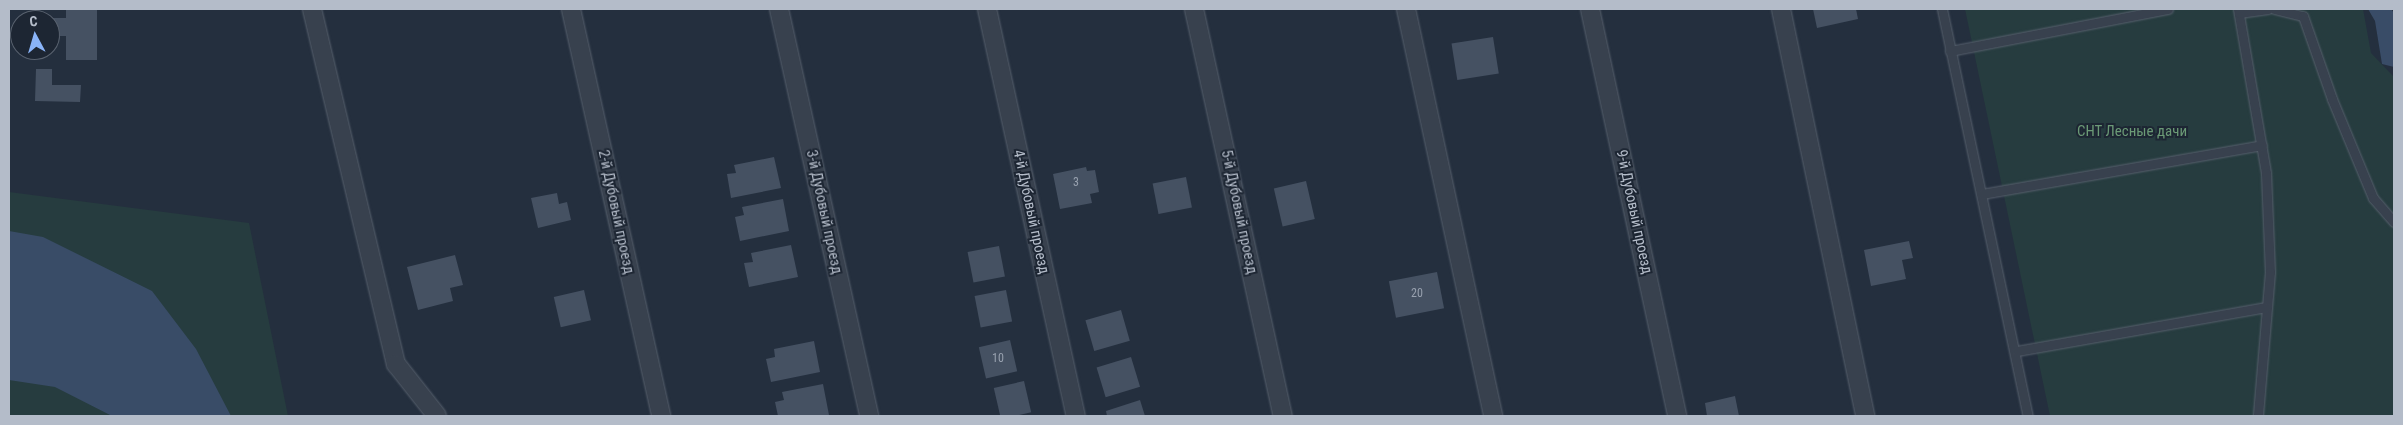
<!DOCTYPE html>
<meta charset="utf-8">
<style>
body{margin:0}
#map{position:relative;width:2403px;height:425px;overflow:hidden;background:#242f3e;font-family:"Roboto Condensed",sans-serif}
div>[style]{position:absolute}
.green>*{inset:0;background:#263c3f}
.water>*{inset:0;background:#394c67}
.building>*{inset:0;background:#455162;transform-origin:0 0}
.roads{filter:drop-shadow(0 0 1px #565f6c) drop-shadow(0 0 1px #565f6c)}
.service>*{height:9px;margin:-4.5px;padding:0 4.5px;transform-origin:4.5px;border-radius:4.5px;background:#38414e}
.minor>*{height:18px;margin:-9px;padding:0 9px;transform-origin:9px;border-radius:9px;background:#38414e}
span{translate:-50% -50%;white-space:nowrap;text-align:center;line-height:1.15;-webkit-text-stroke:4px #1d2633;paint-order:stroke}
.number-label{font-size:12px;color:#98a1af}
.number-label span{-webkit-text-stroke-width:0}
.park-label{font-size:15px;color:#6b9a76}
.street-label{font-size:15px;color:#b4bcc9}
.frame{position:absolute;inset:0;border:10px solid #b4bcc9;pointer-events:none}
.north{position:absolute;left:10px;top:10px;width:50px;height:50px;box-sizing:border-box;background:#1d2633;border:1px solid #59626f;border-radius:50%;rotate:354deg;font-size:14px;font-weight:700;line-height:20px;text-align:center;color:#b4bcc9}
.north::after{content:'';display:block;margin:auto;width:18px;height:22px;background:#8ab4f8;clip-path:polygon(50% 0,100% 100%,50% 72%,0 100%)}
</style>
<div id="map">
<div class="green">
<div style="clip-path:polygon(1965px 9px,2363px 9px,2371px 53px,2394px 77px,2394px 416px,2050px 416px)"></div>
<div style="clip-path:polygon(9px 192px,249px 223px,288px 416px,9px 416px)"></div>
</div>
<div class="water">
<div style="clip-path:polygon(2368px 9px,2391px 9px,2394px 13px,2394px 67px,2382px 64px,2375px 21px)"></div>
<div style="clip-path:polygon(9px 231px,43px 237px,152px 291px,196px 349px,231px 416px,112px 416px,55px 387px,9px 380px)"></div>
</div>
<div class="building">
<div style="clip-path:polygon(66px 9px,97px 9px,97px 60px,66px 60px,66px 36px,50px 36px,50px 18px,66px 18px)"></div>
<div style="clip-path:polygon(1813px 9px,1856px 9px,1858px 19px,1817px 28px)"></div>
<div style="left:1493px;top:37px;width:37px;height:42px;rotate:81deg"></div>
<div style="clip-path:polygon(36px 69px,52px 69px,52px 85px,81px 85px,80px 102px,35px 101px)"></div>
<div style="clip-path:polygon(774px 157px,781px 188px,731px 198px,727px 174px,736px 173px,734px 165px)"></div>
<div style="clip-path:polygon(1086px 167px,1087px 171px,1095px 170px,1099px 192px,1090px 194px,1092px 203px,1060px 209px,1053px 174px)"></div>
<div style="left:1186px;top:177px;width:31px;height:34px;rotate:79deg"></div>
<div style="left:1306px;top:181px;width:39px;height:33px;rotate:77deg"></div>
<div style="clip-path:polygon(557px 193px,559px 204px,567px 202px,571px 220px,538px 228px,531px 198px)"></div>
<div style="clip-path:polygon(783px 199px,789px 231px,740px 241px,735px 217px,744px 215px,742px 207px)"></div>
<div style="clip-path:polygon(1909px 241px,1913px 258px,1902px 260px,1906px 279px,1871px 286px,1864px 250px)"></div>
<div style="clip-path:polygon(791px 245px,798px 277px,749px 287px,744px 263px,753px 262px,751px 253px)"></div>
<div style="left:999px;top:246px;width:31px;height:32px;rotate:79deg"></div>
<div style="clip-path:polygon(455px 255px,463px 285px,450px 288px,453px 301px,418px 310px,407px 267px)"></div>
<div style="left:1437px;top:272px;width:37px;height:49px;rotate:79deg"></div>
<div style="left:584px;top:290px;width:31px;height:31px;rotate:77deg"></div>
<div style="left:1006px;top:290px;width:32px;height:32px;rotate:79deg"></div>
<div style="left:1121px;top:310px;width:32px;height:37px;rotate:74deg"></div>
<div style="left:1010px;top:340px;width:32px;height:32px;rotate:77deg"></div>
<div style="clip-path:polygon(814px 341px,820px 372px,771px 382px,766px 359px,775px 357px,774px 349px)"></div>
<div style="left:1131px;top:357px;width:31px;height:36px;rotate:73deg"></div>
<div style="left:1024px;top:381px;width:32px;height:31px;rotate:77deg"></div>
<div style="clip-path:polygon(823px 384px,829px 415px,778px 416px,775px 402px,784px 400px,782px 392px)"></div>
<div style="clip-path:polygon(1735px 396px,1739px 416px,1707px 416px,1705px 403px)"></div>
<div style="clip-path:polygon(1140px 400px,1145px 416px,1107px 416px,1106px 411px)"></div>
</div>
<div class="roads">
<div class="service">
<div style="left:1942px;top:9px;width:416px;rotate:78.1deg"></div>
<div style="left:2238px;top:9px;width:166px;rotate:80.3deg"></div>
<div style="left:2266px;top:173px;width:99px;rotate:87.7deg"></div>
<div style="left:2270px;top:272px;width:144px;rotate:94.8deg"></div>
<div style="left:2274px;top:9px;width:30px;rotate:14deg"></div>
<div style="left:2303px;top:16px;width:88px;rotate:70.7deg"></div>
<div style="left:2332px;top:99px;width:107px;rotate:67.5deg"></div>
<div style="left:2373px;top:198px;width:32px;rotate:49deg"></div>
<div style="left:2239px;top:13px;width:29px;rotate:-8deg"></div>
<div style="left:1950px;top:51px;width:222px;rotate:-10.9deg"></div>
<div style="left:1982px;top:194px;width:284px;rotate:-9.9deg"></div>
<div style="left:2017px;top:351px;width:253px;rotate:-10deg"></div>
</div>
<div class="minor">
<div style="left:312px;top:9px;width:365px;rotate:76.7deg"></div>
<div style="left:396px;top:364px;width:66px;rotate:51.7deg"></div>
<div style="left:571px;top:9px;width:417px;rotate:77.5deg"></div>
<div style="left:779px;top:9px;width:417px;rotate:77.5deg"></div>
<div style="left:987px;top:9px;width:417px;rotate:77.7deg"></div>
<div style="left:1194px;top:9px;width:417px;rotate:77.7deg"></div>
<div style="left:1406px;top:9px;width:416px;rotate:77.9deg"></div>
<div style="left:1590px;top:9px;width:416px;rotate:77.9deg"></div>
<div style="left:1781px;top:9px;width:416px;rotate:78.3deg"></div>
</div>
</div>
<div class="number-label">
<span style="left:1076px;top:183px">3</span>
<span style="left:1417px;top:294px">20</span>
<span style="left:998px;top:359px">10</span>
</div>
<div class="park-label">
<span style="left:2132px;top:132px">СНТ Лесные дачи</span>
</div>
<div class="street-label">
<span style="left:616px;top:212px;rotate:78deg">2-й Дубовый проезд</span>
<span style="left:824px;top:212px;rotate:78deg">3-й Дубовый проезд</span>
<span style="left:1031px;top:212px;rotate:78deg">4-й Дубовый проезд</span>
<span style="left:1239px;top:212px;rotate:78deg">5-й Дубовый проезд</span>
<span style="left:1634px;top:212px;rotate:78deg">9-й Дубовый проезд</span>
</div>
<div class="frame"></div>
<div class="north">С</div>
</div>
